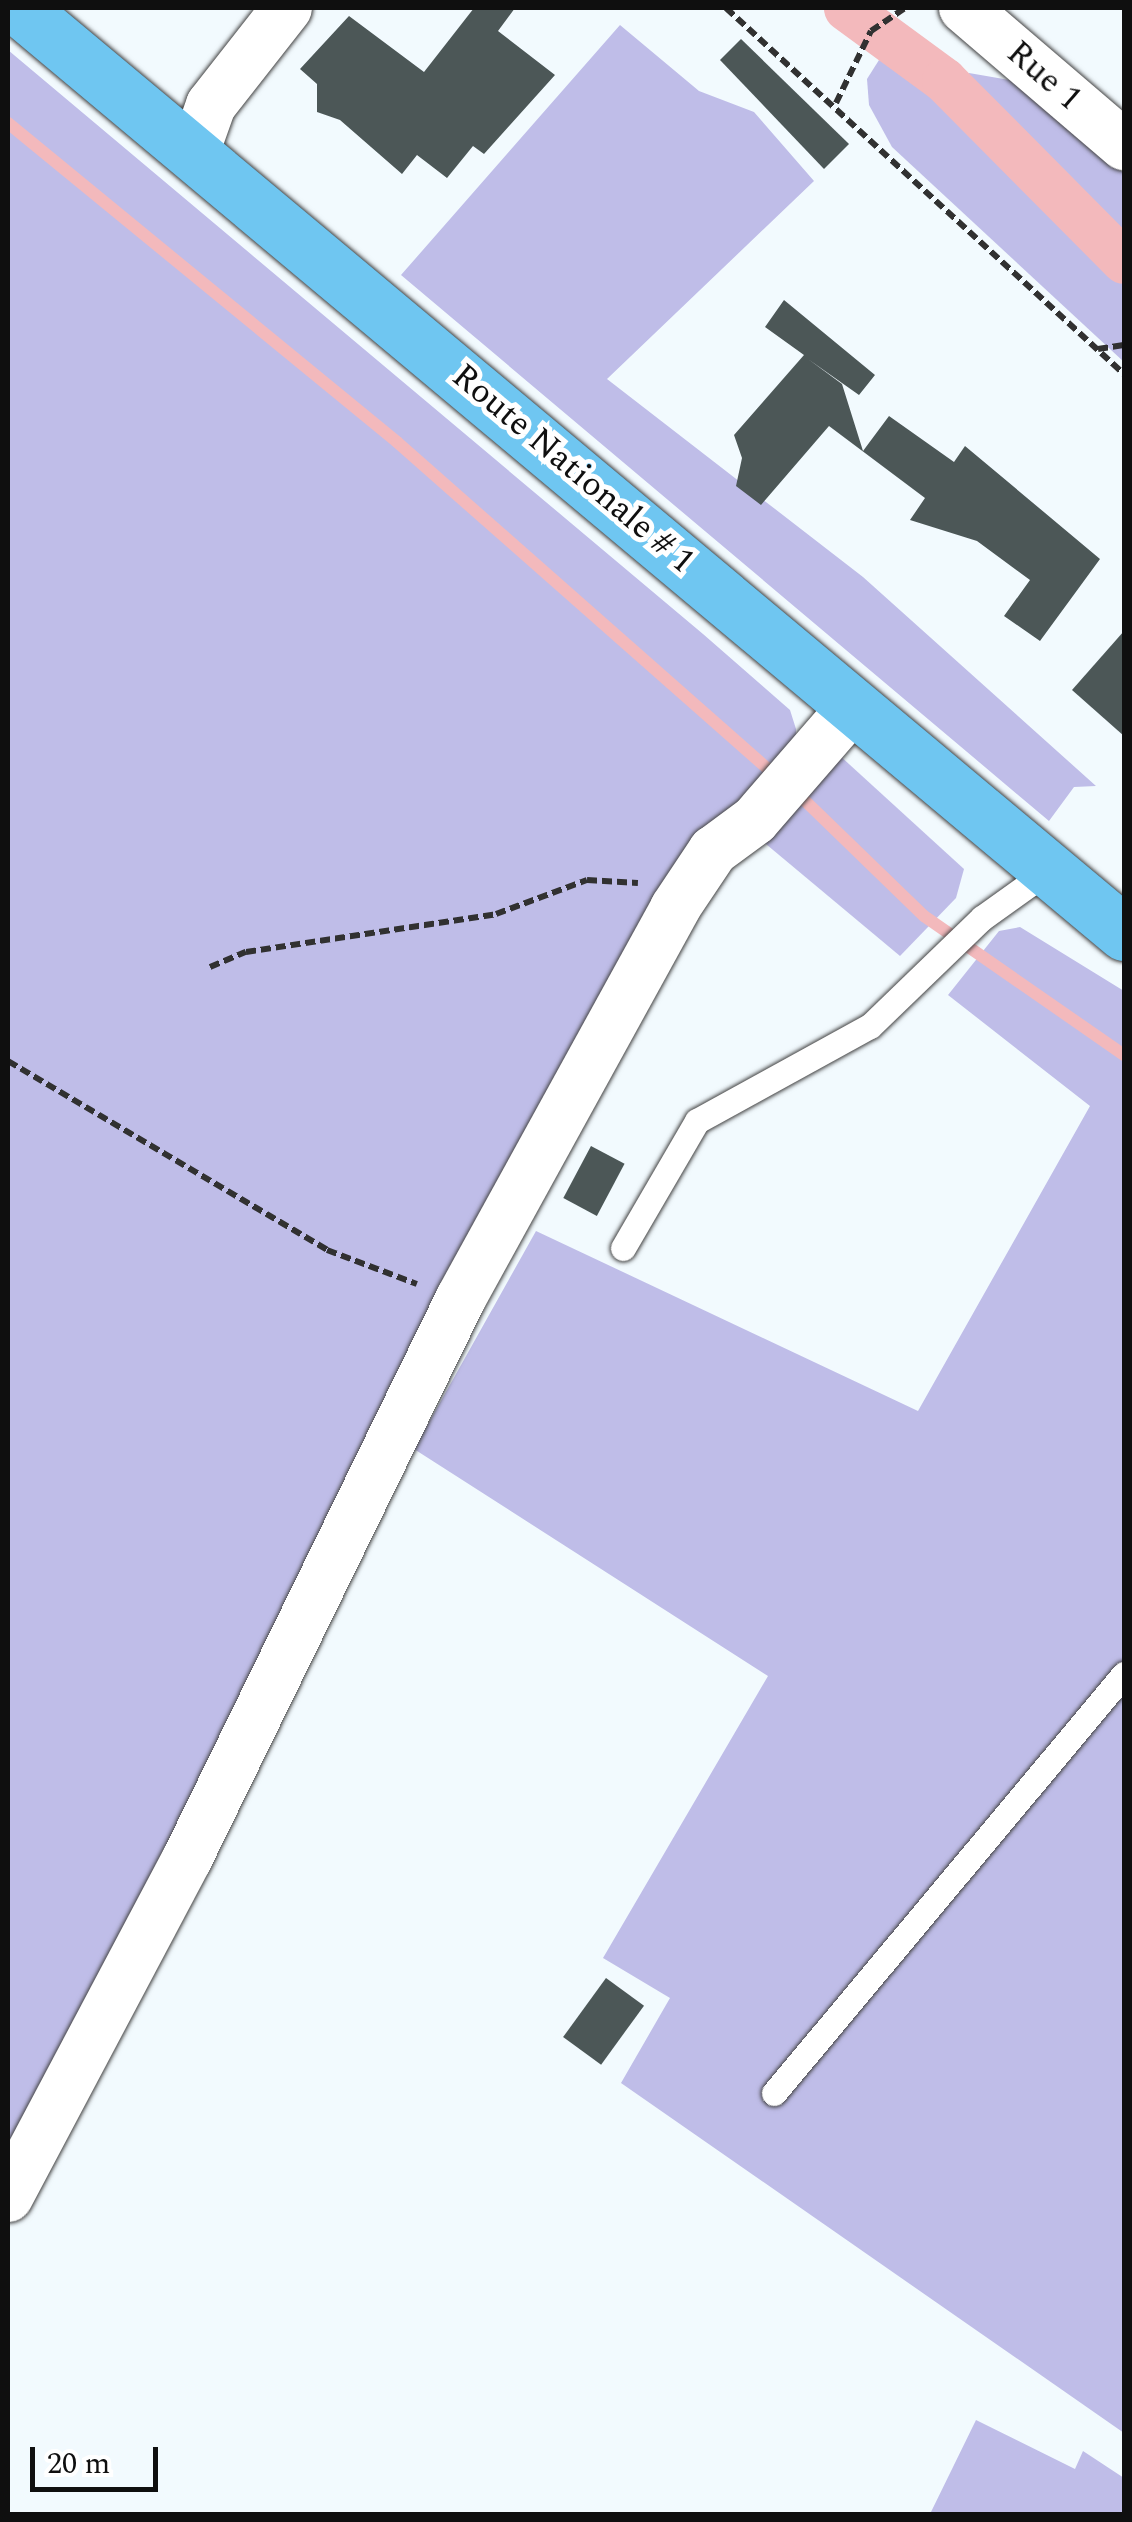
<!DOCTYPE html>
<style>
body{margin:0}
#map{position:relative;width:1132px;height:2522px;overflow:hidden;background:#f2fafe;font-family:Spectral,serif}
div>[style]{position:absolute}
.green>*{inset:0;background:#bfbde8}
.stream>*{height:12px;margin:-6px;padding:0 6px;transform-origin:6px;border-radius:6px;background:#f3b9bc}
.canal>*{height:45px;margin:-22.5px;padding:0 22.5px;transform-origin:22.5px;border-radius:22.5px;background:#f3b9bc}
.building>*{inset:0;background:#4c5757;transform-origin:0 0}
.path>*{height:6px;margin-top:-3px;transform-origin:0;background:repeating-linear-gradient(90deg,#313131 0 10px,transparent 0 15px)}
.roads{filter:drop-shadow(0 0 2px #424242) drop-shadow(0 0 2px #424242)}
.lane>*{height:25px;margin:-12.5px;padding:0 12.5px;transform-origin:12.5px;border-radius:12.5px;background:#fff}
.street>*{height:50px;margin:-25px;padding:0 25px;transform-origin:25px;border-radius:25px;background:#fff}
.primary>*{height:55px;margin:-27.5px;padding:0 27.5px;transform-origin:27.5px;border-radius:27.5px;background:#6fc6f1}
span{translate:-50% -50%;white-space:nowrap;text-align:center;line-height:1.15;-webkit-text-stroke:10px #fff;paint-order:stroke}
.street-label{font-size:35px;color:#0f0f0f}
.frame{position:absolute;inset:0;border:10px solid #0f0f0f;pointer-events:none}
.scale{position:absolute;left:30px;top:2447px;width:128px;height:45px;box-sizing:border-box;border:5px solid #0f0f0f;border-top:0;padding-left:12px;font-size:30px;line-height:35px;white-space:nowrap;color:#0f0f0f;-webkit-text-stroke:8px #fff;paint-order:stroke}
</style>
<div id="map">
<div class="green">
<div style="clip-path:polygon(620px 25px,699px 91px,754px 112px,814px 181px,607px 379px,863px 577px,1096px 786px,1074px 787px,1049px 821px,401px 275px)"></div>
<div style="clip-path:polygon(8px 50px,703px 634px,790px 710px,796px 729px,796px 744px,750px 811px,8px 2174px)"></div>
<div style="clip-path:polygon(879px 60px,921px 81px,1124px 269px,1124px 362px,892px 147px,869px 105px,867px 79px)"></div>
<div style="clip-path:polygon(969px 73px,1033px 84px,1124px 174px,1124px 239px,986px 112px,967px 85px)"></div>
<div style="clip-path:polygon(838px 754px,964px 869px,956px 898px,900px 956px,760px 839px)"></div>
<div style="clip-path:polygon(1020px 927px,1124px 991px,1124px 2433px,621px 2083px,670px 1998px,603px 1958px,768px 1676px,414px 1449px,536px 1231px,918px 1411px,1090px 1106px,948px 995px,999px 931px)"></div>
<div style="clip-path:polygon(976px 2420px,1075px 2469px,1083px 2451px,1124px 2478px,1124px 2514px,930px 2514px)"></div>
</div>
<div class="stream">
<div style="left:8px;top:123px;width:503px;rotate:39.35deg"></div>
<div style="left:397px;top:442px;width:507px;rotate:41.4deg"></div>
<div style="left:796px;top:792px;width:178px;rotate:44.1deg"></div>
<div style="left:924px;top:916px;width:244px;rotate:34.8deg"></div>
</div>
<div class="canal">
<div style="left:846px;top:8px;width:122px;rotate:36.3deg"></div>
<div style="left:944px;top:80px;width:255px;rotate:45.2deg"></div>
</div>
<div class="building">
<div style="clip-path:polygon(474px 8px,515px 8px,498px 31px,555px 75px,484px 154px,473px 146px,447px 178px,417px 155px,402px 174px,340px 120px,317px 112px,317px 84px,300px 69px,349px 16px,424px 72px)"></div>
<div style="clip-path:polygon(741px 39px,849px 144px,824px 169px,720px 60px)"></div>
<div style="clip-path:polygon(784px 300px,875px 375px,859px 395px,808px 359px,842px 384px,863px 451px,889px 416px,954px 462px,965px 446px,1100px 559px,1040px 641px,1004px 616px,1030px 580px,977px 541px,910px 520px,925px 498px,829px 426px,761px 505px,736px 486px,742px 458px,734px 435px,804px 355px,765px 327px)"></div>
<div style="clip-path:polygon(1124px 631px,1124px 736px,1072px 690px)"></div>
<div style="left:591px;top:1146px;width:38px;height:59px;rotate:28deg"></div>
<div style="left:606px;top:1978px;width:47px;height:73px;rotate:36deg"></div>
</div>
<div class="path">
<div style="left:726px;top:8px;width:541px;rotate:42.6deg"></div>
<div style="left:836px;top:103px;width:80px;rotate:-64.1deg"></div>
<div style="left:871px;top:31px;width:41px;rotate:-34.1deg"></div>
<div style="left:1098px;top:349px;width:26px;rotate:-9deg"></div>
<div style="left:210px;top:967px;width:39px;rotate:-23deg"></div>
<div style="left:246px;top:952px;width:253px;rotate:-8.6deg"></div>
<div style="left:496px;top:914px;width:97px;rotate:-20.5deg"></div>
<div style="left:587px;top:880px;width:51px;rotate:3.4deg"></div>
<div style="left:8px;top:1061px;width:371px;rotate:30.6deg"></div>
<div style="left:327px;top:1250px;width:96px;rotate:20.7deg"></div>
</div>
<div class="roads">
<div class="lane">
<div style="left:623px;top:1248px;width:147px;rotate:-59.8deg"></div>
<div style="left:697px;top:1121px;width:197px;rotate:-28.8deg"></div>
<div style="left:870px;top:1026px;width:156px;rotate:-44deg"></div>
<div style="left:982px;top:918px;width:82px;rotate:-35.6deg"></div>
<div style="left:774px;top:2093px;width:546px;rotate:-50.13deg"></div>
</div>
<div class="street">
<div style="left:964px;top:8px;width:211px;rotate:40.6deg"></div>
<div style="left:194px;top:153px;width:51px;rotate:-70.5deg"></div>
<div style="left:211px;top:105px;width:123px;rotate:-51.9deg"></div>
<div style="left:8px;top:2197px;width:382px;rotate:-62.1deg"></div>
<div style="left:187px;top:1859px;width:624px;rotate:-63.97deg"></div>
<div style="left:461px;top:1298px;width:445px;rotate:-61.2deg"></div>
<div style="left:675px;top:908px;width:69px;rotate:-56.3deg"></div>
<div style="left:713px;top:851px;width:52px;rotate:-36.4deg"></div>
<div style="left:755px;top:820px;width:148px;rotate:-49.1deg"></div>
</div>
<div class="primary">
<div style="left:19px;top:8px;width:1441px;rotate:39.93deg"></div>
</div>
</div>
<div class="street-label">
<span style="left:1044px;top:76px;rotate:41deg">Rue 1</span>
<span style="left:573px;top:469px;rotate:40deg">Route Nationale # 1</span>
</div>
<div class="frame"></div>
<div class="scale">20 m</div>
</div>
